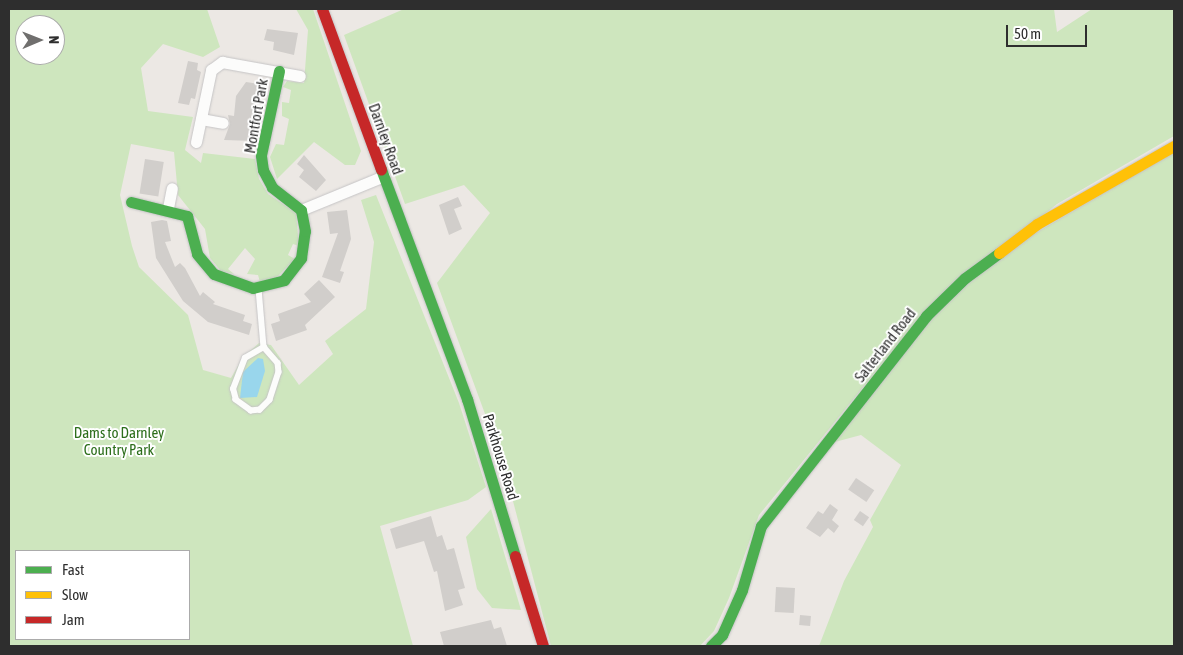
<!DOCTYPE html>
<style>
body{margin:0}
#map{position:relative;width:1183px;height:655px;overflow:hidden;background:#ece8e4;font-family:"Asap Condensed",sans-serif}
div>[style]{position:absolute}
.green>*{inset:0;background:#cee6be}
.water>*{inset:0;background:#99d6ec}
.building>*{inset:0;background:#d1cecb;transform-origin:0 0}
.roads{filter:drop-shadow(0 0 1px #c5c4c5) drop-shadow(0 0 1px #c5c4c5)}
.lane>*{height:5.5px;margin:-2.75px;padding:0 2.75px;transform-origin:2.75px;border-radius:2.75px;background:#fcfcfb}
.street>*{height:11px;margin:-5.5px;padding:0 5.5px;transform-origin:5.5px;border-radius:5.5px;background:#fcfcfb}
.fast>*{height:11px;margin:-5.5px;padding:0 5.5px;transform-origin:5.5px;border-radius:5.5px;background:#4caf50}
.slow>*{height:11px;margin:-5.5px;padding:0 5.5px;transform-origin:5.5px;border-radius:5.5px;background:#ffc107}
.jam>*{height:11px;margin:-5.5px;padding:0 5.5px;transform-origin:5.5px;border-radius:5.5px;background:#c62828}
span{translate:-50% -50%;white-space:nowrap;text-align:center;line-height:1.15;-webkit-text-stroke:4px #fff;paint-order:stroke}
.street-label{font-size:15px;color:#2e2e2e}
.park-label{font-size:15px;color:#2c6e1b}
.frame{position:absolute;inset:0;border:10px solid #2e2e2e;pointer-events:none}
.legend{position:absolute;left:15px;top:550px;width:175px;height:90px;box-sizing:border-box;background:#fff;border:1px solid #ababab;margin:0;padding:6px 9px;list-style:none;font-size:15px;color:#2e2e2e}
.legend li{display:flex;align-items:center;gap:10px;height:25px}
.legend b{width:25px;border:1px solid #ababab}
.north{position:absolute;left:15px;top:15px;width:50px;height:50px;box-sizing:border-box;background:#fff;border:1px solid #ababab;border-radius:50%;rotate:89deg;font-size:14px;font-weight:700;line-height:20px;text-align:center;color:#2e2e2e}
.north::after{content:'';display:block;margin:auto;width:18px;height:22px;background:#706f6e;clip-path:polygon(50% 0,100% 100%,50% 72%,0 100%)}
.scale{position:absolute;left:1006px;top:25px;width:81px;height:22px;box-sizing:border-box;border:2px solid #2e2e2e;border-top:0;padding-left:6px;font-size:15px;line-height:18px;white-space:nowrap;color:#2e2e2e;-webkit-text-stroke:4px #fff;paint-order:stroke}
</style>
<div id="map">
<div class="green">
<div style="clip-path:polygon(evenodd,9px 9px,207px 9px,220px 47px,203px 57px,163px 44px,141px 68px,148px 111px,193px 117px,185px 150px,201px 163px,203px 153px,255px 159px,259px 179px,268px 194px,296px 213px,299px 246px,293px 244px,288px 255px,295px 259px,275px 279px,260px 282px,258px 275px,247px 274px,255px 259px,245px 248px,228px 269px,234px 274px,221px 271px,210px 258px,205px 229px,178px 195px,174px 152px,131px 144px,120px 195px,132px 246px,139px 267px,188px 315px,203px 370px,231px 378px,243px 357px,259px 343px,271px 345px,299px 385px,333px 354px,325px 341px,366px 309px,374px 242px,361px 200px,376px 195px,459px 403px,486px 487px,468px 500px,380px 526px,413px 646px,9px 646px,9px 9px,25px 25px,55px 25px,55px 55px,25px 55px,25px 25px,9px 9px,16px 551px,189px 551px,189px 639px,16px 639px,16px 551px)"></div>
<div style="clip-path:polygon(296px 9px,313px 9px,361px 151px,355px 165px,345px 165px,314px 142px,277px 179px,270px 157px,276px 144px,284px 145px,289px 119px,282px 116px,282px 102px,289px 103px,291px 90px,283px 87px,287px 81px,304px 83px,308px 30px)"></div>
<div style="clip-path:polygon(404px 9px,1054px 9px,1057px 32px,1092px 9px,1174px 9px,1174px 136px,1057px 204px,926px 310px,759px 515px,729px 598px,714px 631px,700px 646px,551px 646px,503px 463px,437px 283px,490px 213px,464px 185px,405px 204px,344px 35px)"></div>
<div style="clip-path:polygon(1174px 152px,1174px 646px,819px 646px,844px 581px,873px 527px,870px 520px,901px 465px,861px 435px,831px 443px,920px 329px,1003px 252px)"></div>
<div style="clip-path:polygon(491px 509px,521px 610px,492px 608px,477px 589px,466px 537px)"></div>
</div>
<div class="water">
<div style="clip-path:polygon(258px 358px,263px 359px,265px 371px,257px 397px,240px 398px,243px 372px)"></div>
</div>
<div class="building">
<div style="clip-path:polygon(267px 29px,298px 33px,294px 55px,273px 50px,274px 42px,264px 40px)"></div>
<div style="clip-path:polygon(188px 61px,198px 63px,197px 70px,201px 72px,195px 99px,191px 98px,189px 105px,178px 103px)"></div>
<div style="clip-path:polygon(246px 82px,260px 84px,254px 141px,224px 140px,230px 124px,228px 115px,234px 116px,236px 96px)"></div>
<div style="clip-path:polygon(304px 155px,326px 180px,316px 191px,299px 177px,304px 170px,297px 164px)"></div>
<div style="left:145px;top:159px;width:19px;height:35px;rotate:9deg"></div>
<div style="clip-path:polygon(458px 197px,462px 206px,454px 209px,462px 229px,449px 235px,439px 205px)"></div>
<div style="clip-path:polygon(347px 210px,351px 239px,340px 271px,344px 272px,340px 283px,322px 277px,338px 233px,330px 234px,327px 212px)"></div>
<div style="clip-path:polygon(162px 220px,167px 221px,171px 241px,165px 242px,175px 267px,180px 263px,185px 268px,200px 296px,203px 292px,215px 302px,213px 304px,245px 315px,243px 321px,252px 324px,249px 335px,208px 322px,183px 301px,156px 258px,151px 222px)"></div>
<div style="clip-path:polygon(319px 280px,335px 297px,305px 325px,307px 330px,276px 341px,271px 324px,280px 321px,278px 314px,311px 302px,304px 294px)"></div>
<div style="left:856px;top:478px;width:22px;height:14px;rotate:34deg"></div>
<div style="clip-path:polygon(830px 504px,838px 510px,832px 520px,839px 526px,834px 533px,828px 528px,820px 537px,806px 528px,818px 511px,823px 514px)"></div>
<div style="left:860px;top:511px;width:11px;height:11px;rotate:34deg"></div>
<div style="clip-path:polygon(431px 516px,437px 537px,442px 535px,447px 550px,454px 548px,465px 588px,458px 590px,463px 605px,445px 611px,437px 571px,434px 572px,424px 541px,396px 549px,390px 529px)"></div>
<div style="left:776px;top:587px;width:19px;height:25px;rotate:3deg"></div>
<div style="left:800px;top:615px;width:11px;height:10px;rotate:5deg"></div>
<div style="clip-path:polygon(491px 620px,494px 629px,501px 627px,507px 646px,444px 646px,440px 632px)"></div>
</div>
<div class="roads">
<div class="lane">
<div style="left:259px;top:289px;width:58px;rotate:85.1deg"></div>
<div style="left:264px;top:347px;width:21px;rotate:49deg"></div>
<div style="left:278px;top:363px;width:9px;rotate:84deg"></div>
<div style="left:279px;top:372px;width:29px;rotate:108deg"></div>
<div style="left:270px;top:400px;width:14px;rotate:135deg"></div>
<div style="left:260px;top:410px;width:9px;rotate:174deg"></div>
<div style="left:251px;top:411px;width:19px;rotate:-144deg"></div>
<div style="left:236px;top:400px;width:11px;rotate:-105deg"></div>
<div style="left:233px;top:389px;width:33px;rotate:-69deg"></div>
<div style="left:245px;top:358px;width:22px;rotate:-30deg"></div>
</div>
<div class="street">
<div style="left:201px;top:119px;width:22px;rotate:10deg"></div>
<div style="left:196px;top:142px;width:74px;rotate:-78.2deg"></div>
<div style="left:211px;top:70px;width:14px;rotate:-36deg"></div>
<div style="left:222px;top:62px;width:79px;rotate:10.2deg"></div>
<div style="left:168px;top:208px;width:20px;rotate:-79deg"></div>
<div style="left:301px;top:210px;width:90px;rotate:-22.3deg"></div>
</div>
<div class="fast">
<div style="left:381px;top:169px;width:246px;rotate:69.5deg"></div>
<div style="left:467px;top:399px;width:164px;rotate:73deg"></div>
<div style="left:131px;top:202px;width:58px;rotate:14deg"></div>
<div style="left:187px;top:216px;width:39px;rotate:75deg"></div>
<div style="left:197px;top:254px;width:26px;rotate:50deg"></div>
<div style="left:214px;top:274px;width:41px;rotate:19.7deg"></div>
<div style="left:253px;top:288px;width:32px;rotate:-14deg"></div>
<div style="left:284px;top:280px;width:28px;rotate:-52deg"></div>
<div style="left:301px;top:258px;width:27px;rotate:-82deg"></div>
<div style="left:305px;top:231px;width:21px;rotate:-101deg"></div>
<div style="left:301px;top:210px;width:37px;rotate:-142deg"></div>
<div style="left:272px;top:187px;width:19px;rotate:-118deg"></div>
<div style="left:263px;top:170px;width:15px;rotate:-98deg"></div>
<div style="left:261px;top:155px;width:86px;rotate:-77.9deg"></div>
<div style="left:711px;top:646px;width:16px;rotate:-45deg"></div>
<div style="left:722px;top:635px;width:49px;rotate:-66deg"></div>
<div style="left:742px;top:590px;width:67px;rotate:-73.5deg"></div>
<div style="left:761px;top:526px;width:267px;rotate:-51.8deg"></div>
<div style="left:926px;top:316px;width:54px;rotate:-44.3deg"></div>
<div style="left:965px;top:278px;width:42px;rotate:-36.3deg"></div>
</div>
<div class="slow">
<div style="left:999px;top:253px;width:48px;rotate:-37.3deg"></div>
<div style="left:1037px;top:224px;width:158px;rotate:-29.7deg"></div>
</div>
<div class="jam">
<div style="left:322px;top:9px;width:171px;rotate:69.8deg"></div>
<div style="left:515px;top:556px;width:94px;rotate:72.7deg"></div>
</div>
</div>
<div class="street-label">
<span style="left:256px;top:116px;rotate:-80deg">Montfort Park</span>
<span style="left:386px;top:139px;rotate:70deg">Darnley Road</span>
<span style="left:885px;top:345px;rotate:-52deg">Salterland Road</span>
<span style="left:501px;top:457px;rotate:73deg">Parkhouse Road</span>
</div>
<div class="park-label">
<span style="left:119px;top:441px">Dams to Darnley<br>Country Park</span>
</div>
<div class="frame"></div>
<ul class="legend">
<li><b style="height:6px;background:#4caf50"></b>Fast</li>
<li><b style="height:6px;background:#ffc107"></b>Slow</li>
<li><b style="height:6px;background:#c62828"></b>Jam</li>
</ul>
<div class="north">N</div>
<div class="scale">50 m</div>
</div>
